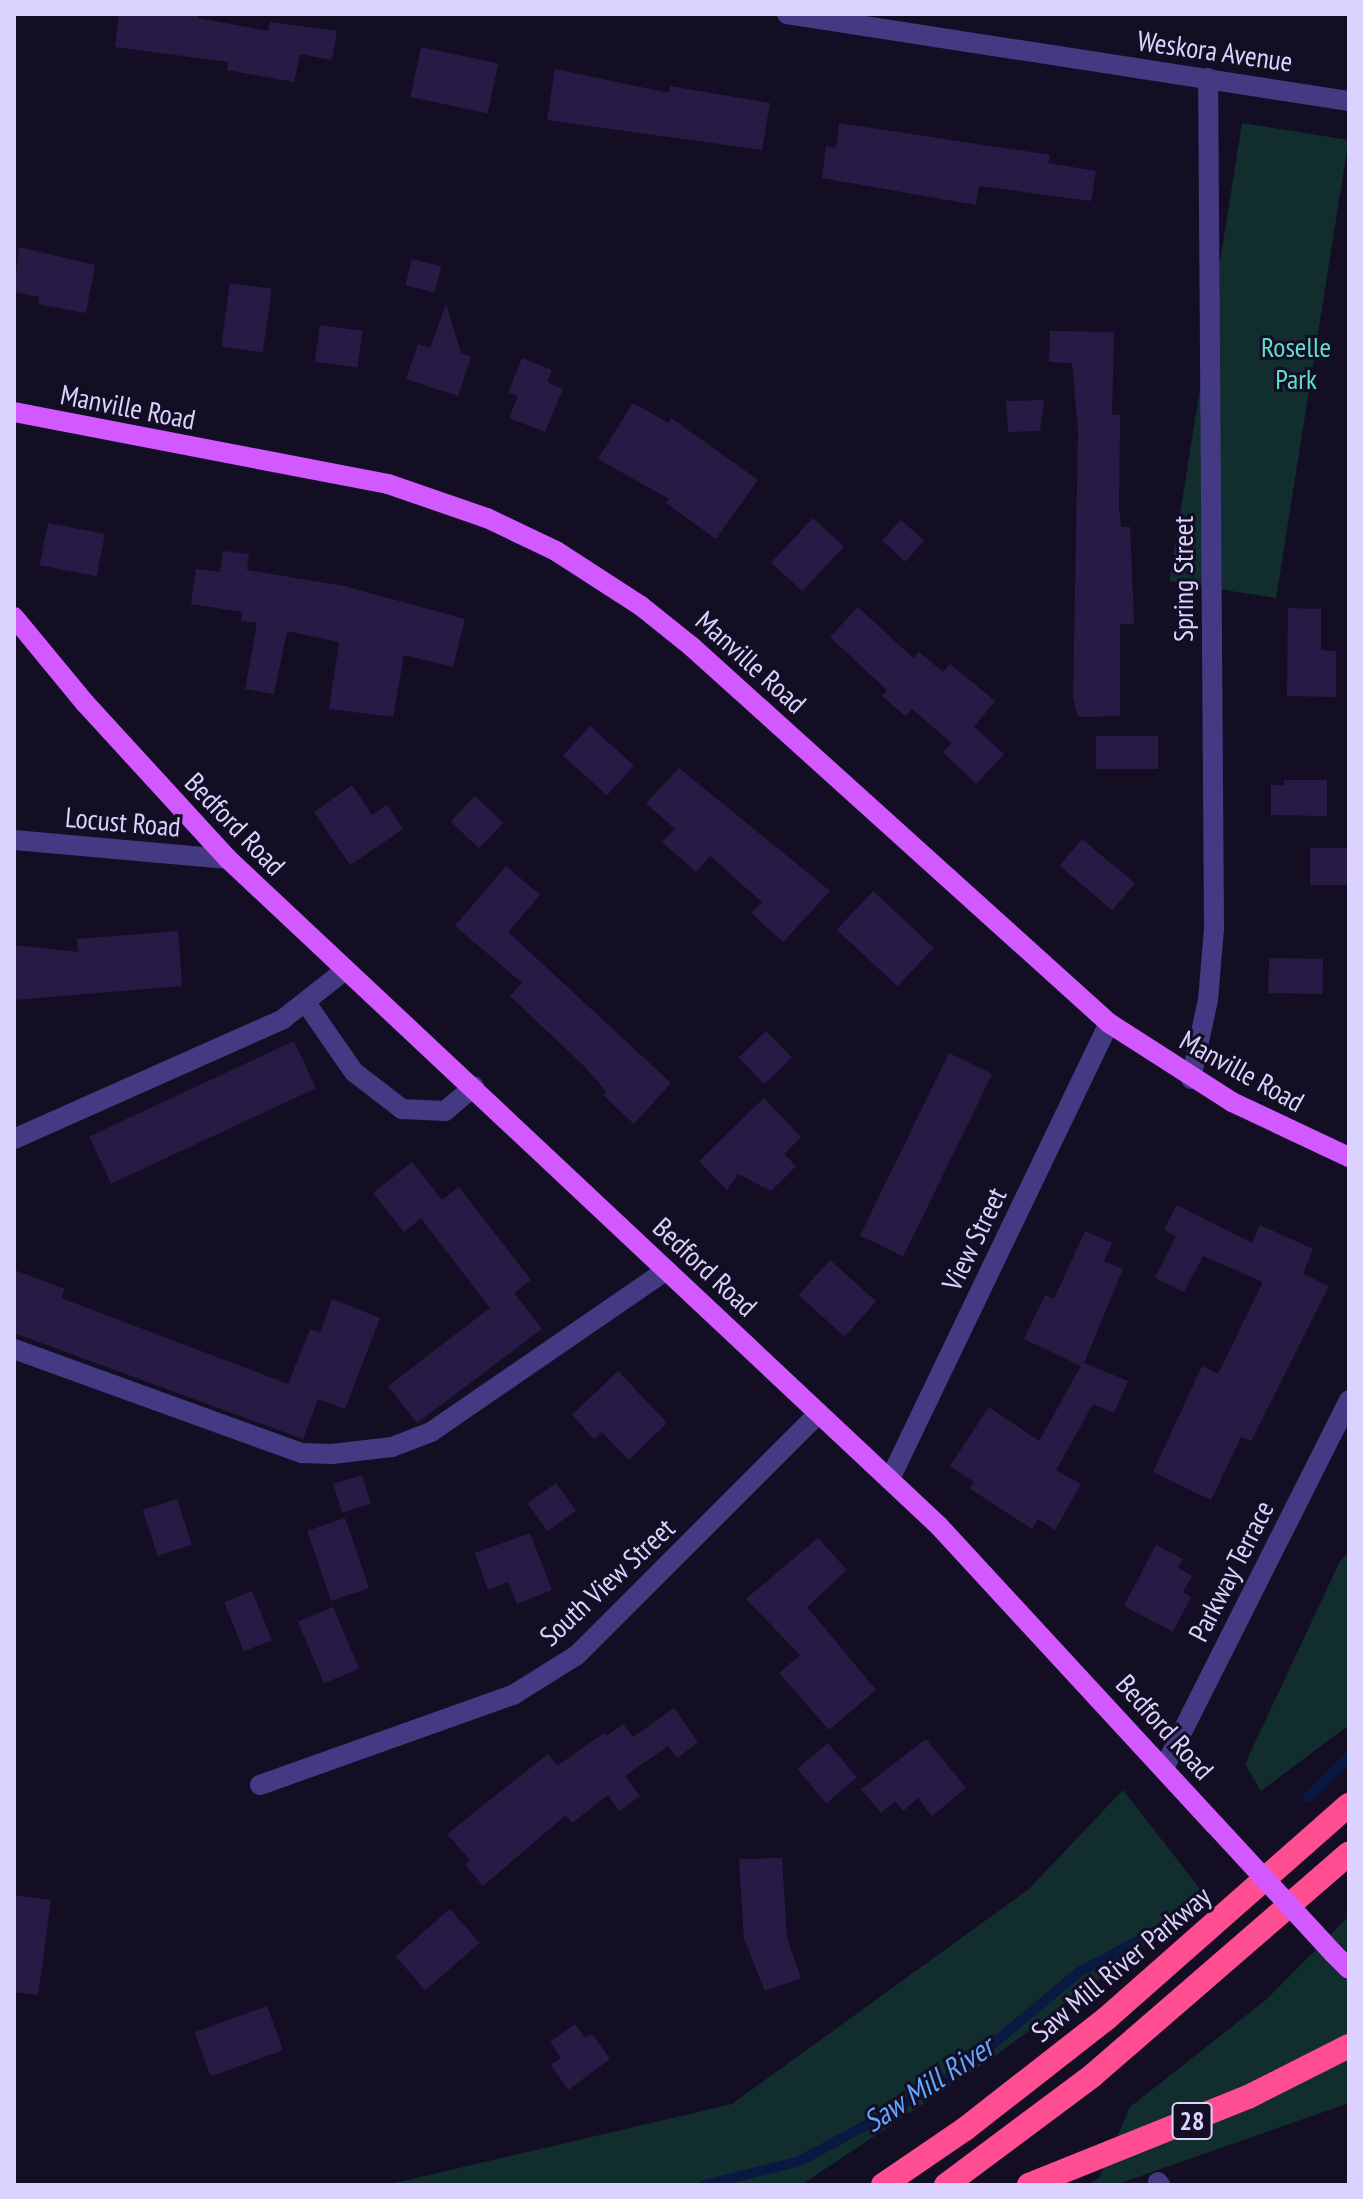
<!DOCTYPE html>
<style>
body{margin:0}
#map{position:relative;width:1363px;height:2199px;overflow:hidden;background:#140e24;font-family:"PT Sans Narrow",sans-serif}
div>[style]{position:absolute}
.green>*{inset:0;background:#112d2e;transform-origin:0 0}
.stream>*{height:10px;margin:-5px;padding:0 5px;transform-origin:5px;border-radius:5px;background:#0a1942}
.building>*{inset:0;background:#271b45;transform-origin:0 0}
.minor>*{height:20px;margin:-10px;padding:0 10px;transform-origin:10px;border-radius:10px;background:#443a83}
.major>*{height:20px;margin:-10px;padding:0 10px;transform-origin:10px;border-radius:10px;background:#d159ff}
.highway>*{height:24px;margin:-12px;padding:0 12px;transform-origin:12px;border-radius:12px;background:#ff4d91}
.major-bridge>*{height:20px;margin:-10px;padding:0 10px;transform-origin:10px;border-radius:10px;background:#d159ff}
span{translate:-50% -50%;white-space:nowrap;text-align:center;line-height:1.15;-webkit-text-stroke:6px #140e24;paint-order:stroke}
.shield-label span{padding:2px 6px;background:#140e24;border:2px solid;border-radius:6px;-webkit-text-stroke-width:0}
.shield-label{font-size:26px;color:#dbd2ff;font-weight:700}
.street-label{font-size:28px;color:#dbd2ff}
.park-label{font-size:28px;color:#5edfcc}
.water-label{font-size:30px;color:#60a6ff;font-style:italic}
.frame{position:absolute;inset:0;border:16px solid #dbd2ff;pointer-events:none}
</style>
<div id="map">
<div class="green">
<div style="left:1242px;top:123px;width:108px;height:464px;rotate:9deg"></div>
<div style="clip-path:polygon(1349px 1553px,1349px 1725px,1261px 1791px,1245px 1764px,1340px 1561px)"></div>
<div style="clip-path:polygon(1123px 1790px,1207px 1898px,995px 2056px,801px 2185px,386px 2185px,732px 2104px,1029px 1889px)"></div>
<div style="clip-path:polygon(1349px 1916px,1349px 2103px,1115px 2185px,1087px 2185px,1099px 2178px,1130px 2107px,1267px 1999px)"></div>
</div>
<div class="stream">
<div style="left:1308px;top:1797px;width:58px;rotate:-45deg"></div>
<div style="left:704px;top:2185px;width:99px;rotate:-14deg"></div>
<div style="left:800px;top:2161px;width:80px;rotate:-28.5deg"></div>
<div style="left:870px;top:2123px;width:108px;rotate:-30.1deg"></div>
<div style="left:963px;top:2069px;width:151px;rotate:-39.9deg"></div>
<div style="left:1079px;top:1972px;width:107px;rotate:-27.8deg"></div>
</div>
<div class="building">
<div style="clip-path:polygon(119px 14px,199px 14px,198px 18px,268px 31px,270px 22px,337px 31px,332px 60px,300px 54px,294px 82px,227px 70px,228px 62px,115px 47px)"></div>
<div style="left:421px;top:47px;width:79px;height:51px;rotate:12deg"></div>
<div style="clip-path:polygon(555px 69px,669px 93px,670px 86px,770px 103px,762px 150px,547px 120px)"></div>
<div style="clip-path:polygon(839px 123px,1050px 155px,1048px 163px,1096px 171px,1091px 201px,979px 186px,976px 205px,822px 178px,826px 146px,836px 148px)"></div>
<div style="clip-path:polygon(19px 247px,95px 265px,86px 313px,38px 304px,40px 297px,14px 292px)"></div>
<div style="left:412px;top:259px;width:30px;height:27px;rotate:14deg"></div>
<div style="left:230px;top:283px;width:42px;height:64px;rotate:8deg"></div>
<div style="clip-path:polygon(446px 304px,461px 353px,471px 357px,458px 396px,406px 379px,418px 344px,430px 348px)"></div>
<div style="left:320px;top:325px;width:43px;height:37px;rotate:8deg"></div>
<div style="clip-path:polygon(1050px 331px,1114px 332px,1112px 415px,1120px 415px,1119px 508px,1121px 527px,1130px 527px,1133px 597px,1134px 624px,1120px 624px,1120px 716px,1078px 717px,1073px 699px,1078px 430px,1072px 363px,1049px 362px)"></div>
<div style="clip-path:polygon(522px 358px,552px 370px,547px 382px,563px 389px,545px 432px,509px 418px,518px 396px,508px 393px)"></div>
<div style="clip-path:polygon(1044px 400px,1040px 431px,1008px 432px,1006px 401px)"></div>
<div style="clip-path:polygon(633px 403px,669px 423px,671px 418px,758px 480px,716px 539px,666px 503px,669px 499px,598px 459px)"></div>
<div style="left:813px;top:518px;width:42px;height:61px;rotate:43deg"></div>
<div style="left:901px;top:520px;width:31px;height:28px;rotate:42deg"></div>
<div style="left:48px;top:523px;width:58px;height:43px;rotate:11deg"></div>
<div style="clip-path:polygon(223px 551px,249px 554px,247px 570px,344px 586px,465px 619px,453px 667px,404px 655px,393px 717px,329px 709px,339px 642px,287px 631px,274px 694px,245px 689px,257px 623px,241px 621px,242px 612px,191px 604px,196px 569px,220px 572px)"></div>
<div style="clip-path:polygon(858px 607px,913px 658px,919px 652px,943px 672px,950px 664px,995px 701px,974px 727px,1004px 754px,976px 784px,943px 752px,952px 743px,912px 709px,905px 716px,882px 696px,887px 690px,830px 637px)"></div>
<div style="clip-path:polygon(1288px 608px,1321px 609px,1321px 650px,1336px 651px,1336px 697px,1287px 696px)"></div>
<div style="left:590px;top:726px;width:59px;height:40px;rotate:42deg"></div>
<div style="left:1158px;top:736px;width:33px;height:62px;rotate:90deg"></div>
<div style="clip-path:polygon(679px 768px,830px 891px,783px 942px,751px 913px,762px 902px,710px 856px,696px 872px,662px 842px,675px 829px,646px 803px)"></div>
<div style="clip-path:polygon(1284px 780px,1327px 780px,1327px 816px,1271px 815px,1271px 785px,1284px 785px)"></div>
<div style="clip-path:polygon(352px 785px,372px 815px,387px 805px,403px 829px,350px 865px,314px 812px)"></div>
<div style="left:475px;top:796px;width:39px;height:35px;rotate:44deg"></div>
<div style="left:1082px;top:839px;width:69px;height:35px;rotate:40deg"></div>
<div style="left:1310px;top:848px;width:39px;height:37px"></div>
<div style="clip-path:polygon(506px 866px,540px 895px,508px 932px,671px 1083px,634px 1124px,603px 1095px,606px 1091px,584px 1066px,510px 996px,522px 983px,455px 926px)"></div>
<div style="left:873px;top:891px;width:83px;height:53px;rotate:43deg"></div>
<div style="clip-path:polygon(178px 931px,182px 986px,14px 1000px,14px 945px,78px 952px,77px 939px)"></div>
<div style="left:1269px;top:958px;width:54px;height:35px;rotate:1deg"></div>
<div style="left:766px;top:1031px;width:37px;height:38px;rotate:46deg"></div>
<div style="left:294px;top:1041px;width:52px;height:226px;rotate:65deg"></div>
<div style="left:949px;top:1053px;width:48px;height:203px;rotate:26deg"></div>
<div style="clip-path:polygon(764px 1098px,801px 1137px,784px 1154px,796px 1166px,771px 1191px,738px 1174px,727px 1190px,699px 1161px)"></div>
<div style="clip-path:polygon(412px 1162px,442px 1200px,459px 1187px,531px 1280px,514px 1293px,542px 1329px,417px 1423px,388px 1386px,490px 1308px,421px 1218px,404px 1232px,373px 1193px)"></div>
<div style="clip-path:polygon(1177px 1205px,1252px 1243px,1260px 1225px,1313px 1249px,1303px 1274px,1329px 1286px,1251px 1441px,1241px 1437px,1211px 1500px,1153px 1472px,1202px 1366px,1218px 1374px,1263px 1282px,1203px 1256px,1184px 1292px,1155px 1278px,1176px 1236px,1164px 1230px)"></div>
<div style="clip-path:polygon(1085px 1231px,1112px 1243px,1104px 1261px,1123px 1269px,1084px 1363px,1128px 1381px,1114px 1413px,1093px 1404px,1056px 1470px,1081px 1484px,1055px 1530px,1038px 1519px,1032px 1529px,969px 1488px,974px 1482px,950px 1466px,989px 1407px,1039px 1441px,1081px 1366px,1024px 1339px,1045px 1295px,1054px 1299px)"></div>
<div style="left:830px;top:1260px;width:62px;height:47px;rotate:42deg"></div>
<div style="clip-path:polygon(14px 1270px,65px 1289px,61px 1298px,288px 1384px,310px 1329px,320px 1333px,332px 1299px,380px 1318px,345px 1409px,318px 1399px,303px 1439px,14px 1333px)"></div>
<div style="clip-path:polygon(618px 1371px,667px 1423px,629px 1460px,602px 1432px,594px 1439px,572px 1415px)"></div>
<div style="left:362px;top:1475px;width:30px;height:30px;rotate:73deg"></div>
<div style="left:556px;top:1483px;width:34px;height:35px;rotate:54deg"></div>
<div style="left:177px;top:1499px;width:48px;height:36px;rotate:72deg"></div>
<div style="left:345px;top:1518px;width:74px;height:40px;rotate:71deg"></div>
<div style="clip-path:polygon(530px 1533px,552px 1590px,517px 1604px,508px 1582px,488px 1590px,475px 1553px)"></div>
<div style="clip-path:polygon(818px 1538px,847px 1570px,807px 1607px,876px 1690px,829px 1730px,779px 1673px,800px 1655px,746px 1599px)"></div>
<div style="clip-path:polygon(1156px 1545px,1183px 1559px,1178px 1568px,1192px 1576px,1183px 1592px,1191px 1597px,1173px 1632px,1124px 1606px)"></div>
<div style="left:252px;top:1591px;width:53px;height:30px;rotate:68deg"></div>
<div style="left:333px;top:1607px;width:67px;height:38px;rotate:67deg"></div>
<div style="clip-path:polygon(674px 1708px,698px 1742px,677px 1758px,668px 1746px,625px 1776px,640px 1796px,619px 1811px,608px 1795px,572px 1823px,566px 1815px,483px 1886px,465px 1865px,470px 1860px,447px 1834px,548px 1754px,557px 1766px,604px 1733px,606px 1736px,623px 1724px,633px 1737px)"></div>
<div style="clip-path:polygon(926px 1739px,966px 1788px,932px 1816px,918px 1798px,903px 1811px,895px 1801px,881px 1813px,861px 1789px)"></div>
<div style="left:828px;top:1743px;width:45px;height:40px;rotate:50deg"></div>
<div style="clip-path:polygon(782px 1858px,787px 1938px,801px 1978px,765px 1991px,744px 1939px,739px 1859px)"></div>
<div style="clip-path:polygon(14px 1895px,51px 1900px,38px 1995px,14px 1992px)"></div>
<div style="left:450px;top:1909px;width:45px;height:72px;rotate:49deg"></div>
<div style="left:267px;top:2006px;width:47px;height:77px;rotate:70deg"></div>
<div style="clip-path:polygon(575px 2024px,585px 2038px,592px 2034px,610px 2059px,568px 2090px,551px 2065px,561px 2058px,550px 2042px)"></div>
</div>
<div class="minor">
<div style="left:787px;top:14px;width:569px;rotate:8.8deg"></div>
<div style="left:14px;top:840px;width:215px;rotate:5.1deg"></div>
<div style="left:306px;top:1003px;width:84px;rotate:55.2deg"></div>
<div style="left:354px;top:1072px;width:61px;rotate:37.6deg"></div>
<div style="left:402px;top:1109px;width:43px;rotate:2.7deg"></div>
<div style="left:445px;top:1111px;width:38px;rotate:-40deg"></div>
<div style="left:1191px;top:1079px;width:81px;rotate:-77.9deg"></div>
<div style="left:1208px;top:1000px;width:72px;rotate:-85.2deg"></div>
<div style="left:1214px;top:928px;width:850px;rotate:-90.4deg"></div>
<div style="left:14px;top:1139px;width:295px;rotate:-24deg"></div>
<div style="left:283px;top:1019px;width:78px;rotate:-38.2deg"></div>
<div style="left:14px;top:1349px;width:306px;rotate:19.9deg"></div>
<div style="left:302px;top:1453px;width:30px;rotate:2deg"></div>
<div style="left:332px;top:1454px;width:60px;rotate:-6.7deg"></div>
<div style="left:392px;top:1447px;width:42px;rotate:-21deg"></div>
<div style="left:431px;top:1432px;width:286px;rotate:-34.5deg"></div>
<div style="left:890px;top:1479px;width:506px;rotate:-64.35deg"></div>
<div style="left:1164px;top:1768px;width:412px;rotate:-63.3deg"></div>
<div style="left:260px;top:1785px;width:269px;rotate:-19.6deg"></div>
<div style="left:513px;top:1695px;width:75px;rotate:-32deg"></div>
<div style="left:577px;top:1655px;width:342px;rotate:-45deg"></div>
<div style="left:1158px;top:2182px;width:4px;rotate:56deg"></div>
</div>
<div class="major">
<div style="left:14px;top:412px;width:381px;rotate:10.9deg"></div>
<div style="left:388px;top:484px;width:105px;rotate:19deg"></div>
<div style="left:487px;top:518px;width:76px;rotate:25.6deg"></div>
<div style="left:556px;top:551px;width:101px;rotate:32.9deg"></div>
<div style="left:641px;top:606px;width:64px;rotate:38.7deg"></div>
<div style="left:691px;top:646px;width:563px;rotate:42.05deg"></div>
<div style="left:1109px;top:1023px;width:146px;rotate:32.7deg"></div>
<div style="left:1232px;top:1102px;width:129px;rotate:25.2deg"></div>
<div style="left:14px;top:617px;width:112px;rotate:50.5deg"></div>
<div style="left:85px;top:703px;width:212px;rotate:47.5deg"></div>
<div style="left:228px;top:859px;width:973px;rotate:43.17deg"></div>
<div style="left:938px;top:1525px;width:408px;rotate:47.3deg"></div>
<div style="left:1334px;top:1954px;width:21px;rotate:45deg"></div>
</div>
<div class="highway">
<div style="left:883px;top:2185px;width:99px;rotate:-34.3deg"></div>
<div style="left:965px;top:2129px;width:180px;rotate:-38deg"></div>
<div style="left:1107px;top:2018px;width:322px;rotate:-41.4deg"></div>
<div style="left:946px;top:2185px;width:182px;rotate:-36.7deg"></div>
<div style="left:1092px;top:2076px;width:340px;rotate:-40.9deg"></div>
<div style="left:1029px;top:2185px;width:236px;rotate:-21.9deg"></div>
<div style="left:1248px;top:2097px;width:113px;rotate:-26.8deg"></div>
</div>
<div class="major-bridge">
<div style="left:1215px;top:1825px;width:176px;rotate:47.3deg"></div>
</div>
<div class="shield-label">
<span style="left:1192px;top:2121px">28</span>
</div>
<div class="street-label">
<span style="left:1215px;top:51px;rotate:8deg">Weskora Avenue</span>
<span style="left:128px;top:407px;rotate:11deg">Manville Road</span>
<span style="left:1183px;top:579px;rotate:-90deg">Spring Street</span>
<span style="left:751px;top:662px;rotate:42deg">Manville Road</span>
<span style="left:123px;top:822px;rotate:5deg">Locust Road</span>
<span style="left:235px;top:824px;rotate:46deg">Bedford Road</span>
<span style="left:1242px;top:1071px;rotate:29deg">Manville Road</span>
<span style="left:974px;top:1239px;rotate:-64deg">View Street</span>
<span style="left:705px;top:1267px;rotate:43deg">Bedford Road</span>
<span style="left:1231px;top:1571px;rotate:-63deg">Parkway Terrace</span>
<span style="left:607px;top:1582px;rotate:-43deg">South View Street</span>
<span style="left:1165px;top:1727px;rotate:48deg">Bedford Road</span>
<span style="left:1121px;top:1964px;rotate:-40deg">Saw Mill River Parkway</span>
</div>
<div class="park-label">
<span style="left:1296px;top:363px">Roselle<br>Park</span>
</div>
<div class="water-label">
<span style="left:928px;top:2084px;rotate:-33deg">Saw Mill River</span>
</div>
<div class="frame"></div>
</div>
